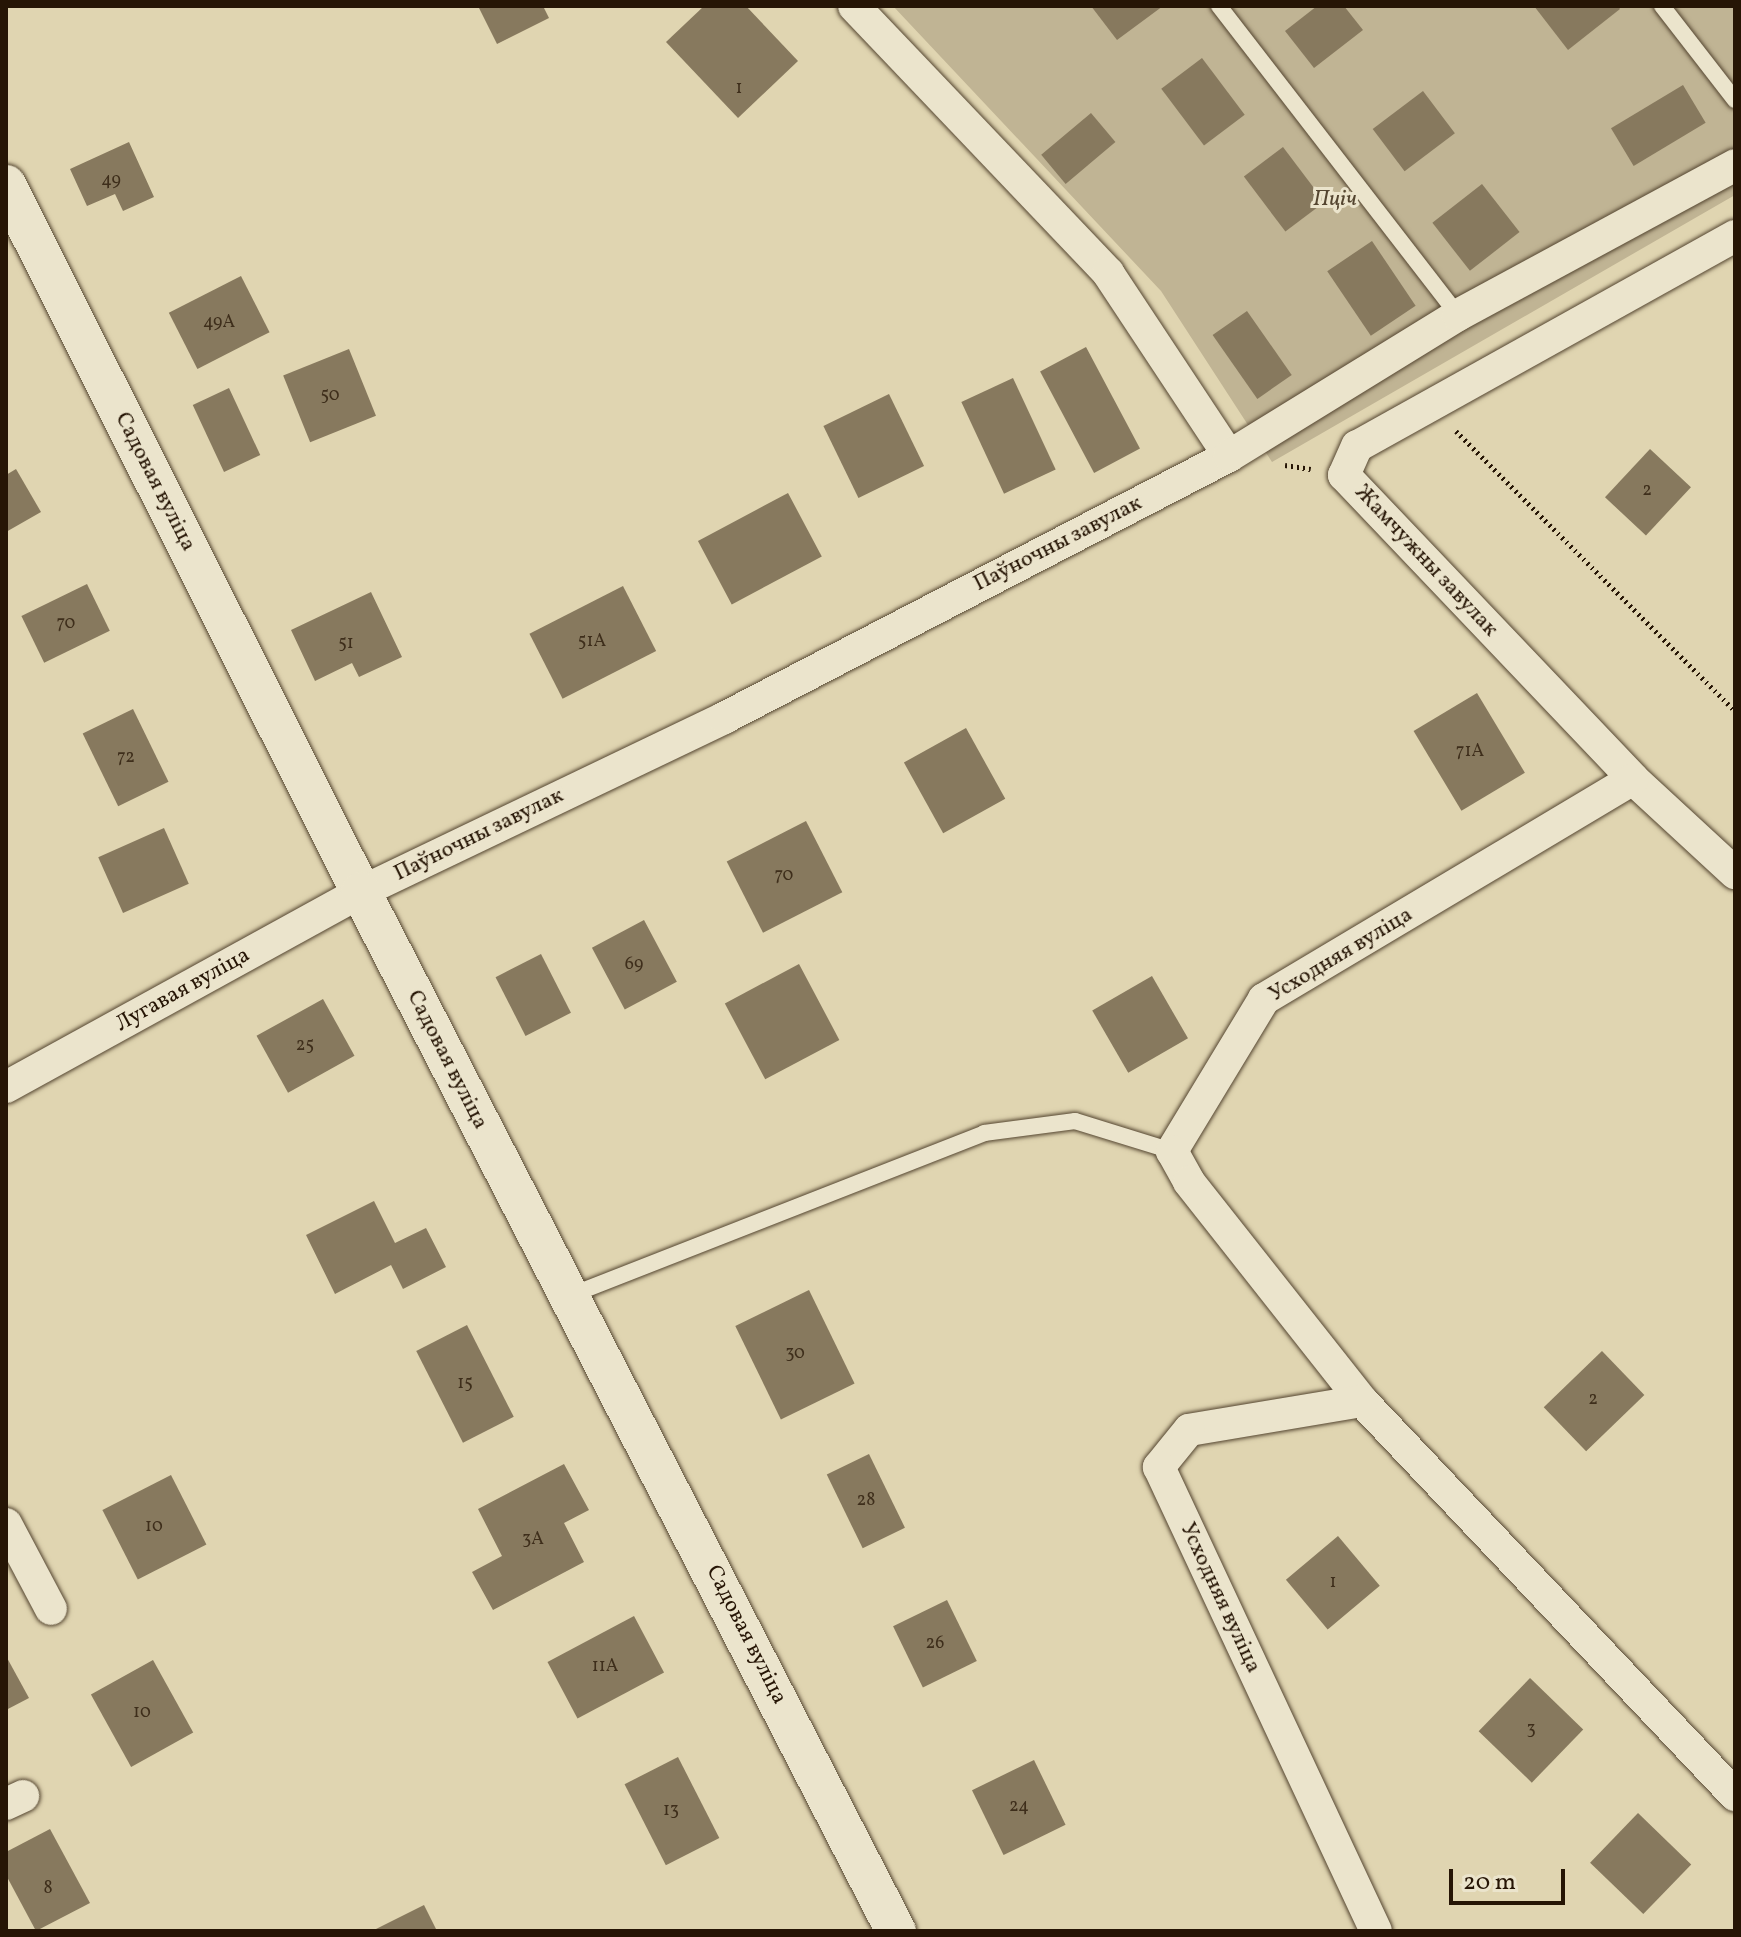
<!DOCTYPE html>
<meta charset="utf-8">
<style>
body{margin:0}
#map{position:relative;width:1741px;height:1937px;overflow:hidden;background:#e0d5b1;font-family:Vollkorn,serif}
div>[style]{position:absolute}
.green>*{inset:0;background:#c0b494}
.building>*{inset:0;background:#87795e;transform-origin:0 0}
.path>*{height:5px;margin-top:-2.5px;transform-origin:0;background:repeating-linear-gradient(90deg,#261505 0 2px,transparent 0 6px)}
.roads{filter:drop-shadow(0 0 2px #544530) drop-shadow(0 0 2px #544530)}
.service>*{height:16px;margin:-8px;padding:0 8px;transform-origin:8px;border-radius:8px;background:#ebe4cc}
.minor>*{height:32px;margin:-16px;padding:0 16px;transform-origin:16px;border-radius:16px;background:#ebe4cc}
.tertiary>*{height:40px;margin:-20px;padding:0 20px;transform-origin:20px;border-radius:20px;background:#ebe4cc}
span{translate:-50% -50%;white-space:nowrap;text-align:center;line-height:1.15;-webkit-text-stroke:6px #ebe4cc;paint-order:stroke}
.number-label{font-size:18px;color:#3e2e1b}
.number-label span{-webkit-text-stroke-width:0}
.park-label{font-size:22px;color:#544530;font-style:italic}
.street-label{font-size:22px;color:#261505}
.frame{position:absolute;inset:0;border:8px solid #261505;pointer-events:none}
.scale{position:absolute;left:1449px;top:1869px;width:116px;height:36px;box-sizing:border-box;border:4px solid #261505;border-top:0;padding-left:10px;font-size:24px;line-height:28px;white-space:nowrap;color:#261505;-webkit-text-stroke:6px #ebe4cc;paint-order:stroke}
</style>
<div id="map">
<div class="green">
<div style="clip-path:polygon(893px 6px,1735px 6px,1735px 195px,1272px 462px,1161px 291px)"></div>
</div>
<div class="building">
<div style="clip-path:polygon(478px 6px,543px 6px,549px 18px,497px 44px)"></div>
<div style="clip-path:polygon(704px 6px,746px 6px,798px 61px,738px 118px,666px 42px)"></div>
<div style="clip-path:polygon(1091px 6px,1163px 6px,1117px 40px)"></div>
<div style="clip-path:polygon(1317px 6px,1344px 6px,1363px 30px,1314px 68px,1285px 31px)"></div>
<div style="clip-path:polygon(1534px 6px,1618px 6px,1620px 9px,1568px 50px)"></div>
<div style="left:1202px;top:58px;width:71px;height:51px;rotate:53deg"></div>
<div style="left:1683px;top:85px;width:44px;height:84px;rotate:59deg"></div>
<div style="left:1423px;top:91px;width:53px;height:63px;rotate:53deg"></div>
<div style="left:1091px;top:113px;width:38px;height:65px;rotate:50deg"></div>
<div style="clip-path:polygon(129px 142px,154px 197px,123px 211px,115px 194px,87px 206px,70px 169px)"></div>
<div style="left:1283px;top:147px;width:69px;height:49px;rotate:53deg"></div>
<div style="left:1482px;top:184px;width:61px;height:63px;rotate:52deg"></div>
<div style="left:1372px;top:241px;width:78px;height:54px;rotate:56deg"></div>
<div style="left:241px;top:276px;width:63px;height:81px;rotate:63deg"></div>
<div style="left:1247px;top:311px;width:78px;height:42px;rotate:55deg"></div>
<div style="left:1086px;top:347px;width:115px;height:52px;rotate:62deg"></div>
<div style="left:349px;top:349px;width:72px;height:71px;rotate:68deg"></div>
<div style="left:1013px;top:378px;width:101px;height:57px;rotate:65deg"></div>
<div style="left:229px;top:388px;width:74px;height:40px;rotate:65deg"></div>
<div style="left:889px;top:394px;width:80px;height:73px;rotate:64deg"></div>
<div style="left:1650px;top:449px;width:56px;height:66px;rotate:43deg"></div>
<div style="clip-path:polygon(16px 469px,41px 512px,6px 532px,6px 475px)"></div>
<div style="left:788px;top:493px;width:72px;height:102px;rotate:62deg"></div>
<div style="left:87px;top:584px;width:52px;height:73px;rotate:64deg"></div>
<div style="left:623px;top:586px;width:73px;height:105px;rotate:63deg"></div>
<div style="clip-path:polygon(371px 592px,402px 657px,359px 677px,352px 663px,315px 681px,291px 630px)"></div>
<div style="left:1477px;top:693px;width:93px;height:74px;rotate:59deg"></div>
<div style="left:133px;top:709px;width:81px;height:56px;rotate:64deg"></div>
<div style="left:966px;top:728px;width:81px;height:71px;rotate:61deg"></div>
<div style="left:806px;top:821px;width:80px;height:89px;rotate:63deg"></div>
<div style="left:164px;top:828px;width:61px;height:72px;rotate:66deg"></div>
<div style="left:644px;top:920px;width:70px;height:59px;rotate:62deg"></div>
<div style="left:541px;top:954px;width:66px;height:51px;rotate:63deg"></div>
<div style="left:799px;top:964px;width:86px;height:84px;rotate:62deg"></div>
<div style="left:1152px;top:976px;width:72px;height:69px;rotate:60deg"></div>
<div style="left:323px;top:999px;width:65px;height:76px;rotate:61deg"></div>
<div style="clip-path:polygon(374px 1201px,395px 1243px,426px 1228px,446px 1267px,403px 1289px,391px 1265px,335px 1294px,306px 1235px)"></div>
<div style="left:809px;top:1290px;width:104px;height:82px;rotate:64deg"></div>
<div style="left:467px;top:1325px;width:103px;height:57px;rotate:63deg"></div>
<div style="left:1602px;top:1351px;width:61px;height:81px;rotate:46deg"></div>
<div style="left:869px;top:1454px;width:82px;height:47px;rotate:64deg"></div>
<div style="clip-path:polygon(564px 1464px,589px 1510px,564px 1523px,584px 1562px,493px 1610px,472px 1572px,502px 1556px,478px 1509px)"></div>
<div style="left:171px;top:1475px;width:78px;height:77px;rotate:63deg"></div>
<div style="left:1338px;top:1536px;width:65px;height:68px;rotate:50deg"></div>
<div style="left:947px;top:1600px;width:68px;height:60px;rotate:64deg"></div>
<div style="left:634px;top:1616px;width:64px;height:98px;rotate:62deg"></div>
<div style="clip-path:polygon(6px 1656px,29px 1698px,6px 1710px)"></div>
<div style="left:153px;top:1660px;width:83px;height:71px;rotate:61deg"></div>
<div style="left:1530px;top:1678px;width:74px;height:74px;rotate:44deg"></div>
<div style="left:678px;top:1757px;width:91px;height:60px;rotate:63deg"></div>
<div style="left:1034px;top:1760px;width:72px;height:69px;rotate:64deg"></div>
<div style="left:1638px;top:1813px;width:74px;height:69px;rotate:44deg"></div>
<div style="clip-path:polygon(50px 1829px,90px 1903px,36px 1931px,6px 1875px,6px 1852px)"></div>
<div style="clip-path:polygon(424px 1905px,437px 1931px,372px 1931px)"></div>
</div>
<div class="path">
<div style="left:1456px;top:431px;width:395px;rotate:45.1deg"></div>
<div style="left:1285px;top:465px;width:26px;rotate:9deg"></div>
</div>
<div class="roads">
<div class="service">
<div style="left:1219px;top:6px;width:391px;rotate:52.3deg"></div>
<div style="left:1662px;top:6px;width:119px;rotate:52.2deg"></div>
<div style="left:569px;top:1296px;width:446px;rotate:-21.4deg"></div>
<div style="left:984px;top:1133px;width:92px;rotate:-7.5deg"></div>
<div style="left:1075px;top:1121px;width:102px;rotate:17.2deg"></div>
</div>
<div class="minor">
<div style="left:854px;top:6px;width:369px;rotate:46.4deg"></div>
<div style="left:1108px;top:273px;width:219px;rotate:56.5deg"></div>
<div style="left:1735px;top:236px;width:432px;rotate:150.9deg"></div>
<div style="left:1357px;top:446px;width:32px;rotate:114deg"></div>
<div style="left:1344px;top:475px;width:419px;rotate:46.4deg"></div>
<div style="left:1633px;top:779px;width:139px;rotate:42.7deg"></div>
<div style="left:1633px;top:779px;width:430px;rotate:149.2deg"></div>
<div style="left:1264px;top:999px;width:178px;rotate:121.2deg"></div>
<div style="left:1172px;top:1151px;width:35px;rotate:61deg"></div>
<div style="left:1189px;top:1182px;width:279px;rotate:51.7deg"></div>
<div style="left:1362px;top:1401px;width:543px;rotate:46.57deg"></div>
<div style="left:6px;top:1087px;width:405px;rotate:-28.8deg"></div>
<div style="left:361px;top:892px;width:403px;rotate:-25.6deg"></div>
<div style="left:724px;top:718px;width:569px;rotate:-27.42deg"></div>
<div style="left:1229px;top:456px;width:269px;rotate:-31.6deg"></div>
<div style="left:1458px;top:315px;width:315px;rotate:-28.4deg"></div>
<div style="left:1362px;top:1401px;width:175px;rotate:170.5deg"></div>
<div style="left:1189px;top:1430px;width:48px;rotate:129deg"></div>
<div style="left:1159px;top:1467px;width:512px;rotate:64.94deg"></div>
<div style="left:6px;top:1524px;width:96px;rotate:62.1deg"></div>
<div style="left:6px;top:1804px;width:19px;rotate:-25deg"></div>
</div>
<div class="tertiary">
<div style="left:6px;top:185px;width:791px;rotate:63.34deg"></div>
<div style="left:361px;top:892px;width:1169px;rotate:62.76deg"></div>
</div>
</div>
<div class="number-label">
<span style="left:739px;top:89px">1</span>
<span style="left:111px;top:181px">49</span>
<span style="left:219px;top:323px">49А</span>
<span style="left:330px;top:396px">50</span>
<span style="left:1647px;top:491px">2</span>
<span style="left:66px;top:624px">70</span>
<span style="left:592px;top:642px">51А</span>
<span style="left:346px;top:644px">51</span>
<span style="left:1470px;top:752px">71А</span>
<span style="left:126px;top:758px">72</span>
<span style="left:784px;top:876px">70</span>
<span style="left:634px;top:965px">69</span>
<span style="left:305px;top:1046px">25</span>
<span style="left:795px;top:1354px">30</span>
<span style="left:465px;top:1384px">15</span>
<span style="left:1593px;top:1400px">2</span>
<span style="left:866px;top:1501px">28</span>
<span style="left:154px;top:1527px">10</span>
<span style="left:533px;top:1540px">3А</span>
<span style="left:1333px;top:1583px">1</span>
<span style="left:935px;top:1644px">26</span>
<span style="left:605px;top:1667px">11А</span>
<span style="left:142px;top:1713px">10</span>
<span style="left:1531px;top:1730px">3</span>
<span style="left:1019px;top:1807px">24</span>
<span style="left:671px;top:1811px">13</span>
<span style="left:48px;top:1889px">8</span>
</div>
<div class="park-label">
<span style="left:1335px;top:200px">Пціч</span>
</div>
<div class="street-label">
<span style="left:155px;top:482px;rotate:63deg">Садовая вуліца</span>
<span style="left:1058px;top:544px;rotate:-27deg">Паўночны завулак</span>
<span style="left:1426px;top:561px;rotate:47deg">Жамчужны завулак</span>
<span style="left:479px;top:835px;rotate:-26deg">Паўночны завулак</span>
<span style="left:1341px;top:955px;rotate:-31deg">Усходняя вуліца</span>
<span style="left:183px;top:990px;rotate:-29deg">Лугавая вуліца</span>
<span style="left:447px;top:1060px;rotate:63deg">Садовая вуліца</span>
<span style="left:1220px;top:1598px;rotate:65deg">Усходняя вуліца</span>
<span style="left:746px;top:1635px;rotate:63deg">Садовая вуліца</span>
</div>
<div class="frame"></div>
<div class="scale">20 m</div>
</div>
